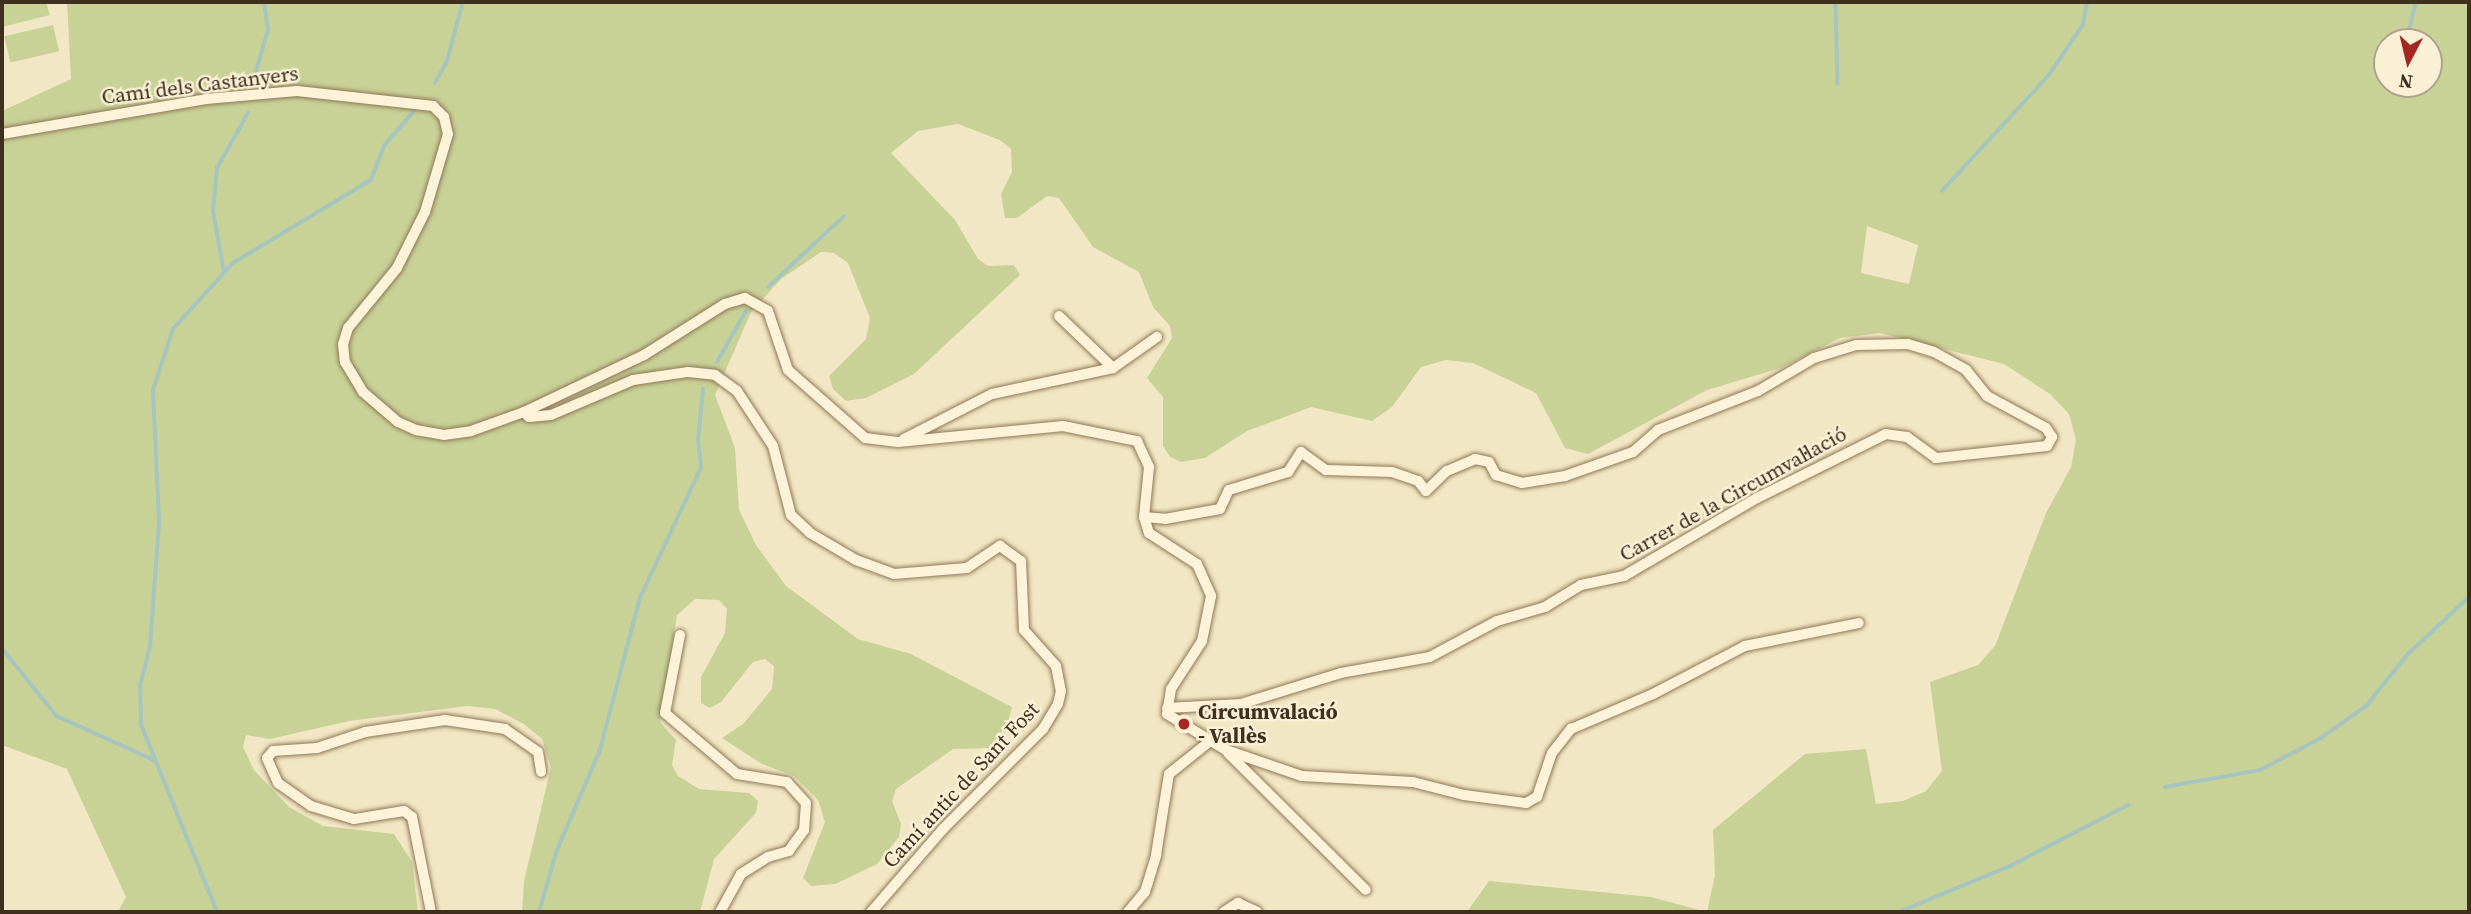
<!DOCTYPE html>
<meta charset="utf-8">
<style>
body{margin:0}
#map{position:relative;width:2471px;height:914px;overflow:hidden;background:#f2e7c4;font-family:"Source Serif 4",serif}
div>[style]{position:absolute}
.green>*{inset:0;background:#c8d297;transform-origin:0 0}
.stream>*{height:3.5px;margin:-1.75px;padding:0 1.75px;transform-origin:1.75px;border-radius:1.75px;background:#a6c5be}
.roads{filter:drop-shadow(0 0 2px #8f7858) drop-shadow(0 0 2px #8f7858)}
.street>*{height:10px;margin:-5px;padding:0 5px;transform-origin:5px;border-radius:5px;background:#fcf3d9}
.dots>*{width:19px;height:19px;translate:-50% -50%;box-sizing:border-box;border:4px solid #f9f0d5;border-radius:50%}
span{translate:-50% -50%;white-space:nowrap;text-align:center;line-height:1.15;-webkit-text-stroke:5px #f9f0d5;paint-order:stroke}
.street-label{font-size:21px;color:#3e2f1e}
.poi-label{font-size:21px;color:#3e2f1e;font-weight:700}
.left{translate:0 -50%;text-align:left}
.frame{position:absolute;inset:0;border:4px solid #3e2f1e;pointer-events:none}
.north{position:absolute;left:2373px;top:28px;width:70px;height:70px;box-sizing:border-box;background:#f9f0d5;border:2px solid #aea38c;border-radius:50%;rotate:187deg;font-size:19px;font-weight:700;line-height:28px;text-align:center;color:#3e2f1e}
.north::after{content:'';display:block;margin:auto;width:24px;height:32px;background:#a42822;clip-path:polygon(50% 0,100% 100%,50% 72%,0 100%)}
</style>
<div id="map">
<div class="green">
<div style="clip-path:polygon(2px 2px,46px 2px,50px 15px,2px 27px)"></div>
<div style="clip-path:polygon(evenodd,67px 2px,2469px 2px,2469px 912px,1467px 912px,1489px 881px,1651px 897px,1707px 912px,1715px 875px,1713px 830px,1805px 754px,1866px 749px,1876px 804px,1903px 801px,1926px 791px,1942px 771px,1930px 682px,1978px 665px,1995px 646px,2046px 513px,2071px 467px,2076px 440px,2069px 414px,2050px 394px,2004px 364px,1880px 333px,1840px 338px,1781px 368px,1707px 390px,1588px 454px,1565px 448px,1536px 393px,1473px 363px,1446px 360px,1421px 367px,1392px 407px,1372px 421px,1311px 407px,1247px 431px,1205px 458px,1181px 462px,1170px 457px,1163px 446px,1163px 397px,1147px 378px,1172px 338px,1170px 326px,1153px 307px,1139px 272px,1093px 247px,1059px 198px,1047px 196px,1017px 218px,1005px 218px,1001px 194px,1012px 172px,1011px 149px,1000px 140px,958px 124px,918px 131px,891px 153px,955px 220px,978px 259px,988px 266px,1014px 265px,1020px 275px,914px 374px,866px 398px,846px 401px,833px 389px,829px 376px,866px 339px,870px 318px,848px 263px,834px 253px,821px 252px,781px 279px,751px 312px,715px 395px,735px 448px,739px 510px,756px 545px,786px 586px,858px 639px,911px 654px,1012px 707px,1002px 743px,990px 748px,953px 749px,896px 789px,892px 801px,901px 824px,899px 837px,877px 864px,835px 884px,811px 886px,803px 878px,825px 822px,818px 800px,794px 776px,762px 764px,722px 738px,743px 724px,772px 689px,774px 666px,765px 659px,753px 662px,721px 702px,710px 708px,701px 703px,701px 677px,725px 633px,727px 609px,719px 600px,695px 599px,677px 615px,660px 722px,676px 740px,672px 765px,678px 776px,699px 789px,749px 793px,758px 801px,756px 813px,714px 859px,700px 912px,522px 912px,524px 881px,551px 767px,542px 739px,524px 724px,495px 709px,467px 706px,349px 721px,270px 739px,246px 735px,243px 747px,254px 770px,289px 807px,323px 826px,394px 834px,412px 862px,418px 912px,118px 912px,126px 897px,67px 769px,2px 745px,2px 111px,71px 79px,67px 2px,2387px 42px,2429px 42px,2429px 84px,2387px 84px,2387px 42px,67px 2px,1867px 226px,1918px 245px,1909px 284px,1861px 273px,1867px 226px)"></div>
<div style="left:53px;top:25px;width:27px;height:50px;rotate:77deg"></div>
</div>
<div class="stream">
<div style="left:1836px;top:2px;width:82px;rotate:88.6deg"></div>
<div style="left:2406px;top:42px;width:41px;rotate:-76deg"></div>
<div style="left:254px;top:78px;width:50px;rotate:-73.7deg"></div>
<div style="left:268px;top:30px;width:28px;rotate:-98deg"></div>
<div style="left:435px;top:83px;width:25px;rotate:-61deg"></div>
<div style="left:447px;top:61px;width:61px;rotate:-74.8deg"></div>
<div style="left:1942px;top:191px;width:158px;rotate:-47.3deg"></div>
<div style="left:2049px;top:75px;width:60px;rotate:-55.8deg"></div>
<div style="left:2083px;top:25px;width:23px;rotate:-80deg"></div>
<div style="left:224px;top:273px;width:63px;rotate:-100.1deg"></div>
<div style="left:213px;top:211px;width:43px;rotate:-84.7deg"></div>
<div style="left:217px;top:168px;width:63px;rotate:-60.6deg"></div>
<div style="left:768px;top:287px;width:103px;rotate:-43deg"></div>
<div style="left:717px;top:362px;width:59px;rotate:-60.4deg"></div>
<div style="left:2px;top:648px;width:87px;rotate:51deg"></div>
<div style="left:57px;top:716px;width:107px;rotate:24.4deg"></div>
<div style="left:2165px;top:787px;width:97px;rotate:-10.1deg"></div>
<div style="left:2260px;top:770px;width:69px;rotate:-27.7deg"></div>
<div style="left:2321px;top:738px;width:55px;rotate:-35.4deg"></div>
<div style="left:2366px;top:706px;width:65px;rotate:-51.2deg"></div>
<div style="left:2407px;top:655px;width:85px;rotate:-43.1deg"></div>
<div style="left:217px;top:912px;width:202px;rotate:-112.1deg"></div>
<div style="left:141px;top:725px;width:39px;rotate:-91deg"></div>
<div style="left:140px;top:686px;width:40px;rotate:-75.6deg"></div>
<div style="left:150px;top:647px;width:125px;rotate:-85.9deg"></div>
<div style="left:159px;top:522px;width:132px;rotate:-92.6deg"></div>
<div style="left:153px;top:390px;width:64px;rotate:-71.8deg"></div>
<div style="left:173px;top:329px;width:89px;rotate:-47.7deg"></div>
<div style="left:233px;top:263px;width:161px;rotate:-31deg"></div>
<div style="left:371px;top:180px;width:36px;rotate:-69deg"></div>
<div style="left:384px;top:146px;width:46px;rotate:-49.4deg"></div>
<div style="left:539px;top:912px;width:65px;rotate:-73.8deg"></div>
<div style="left:557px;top:850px;width:109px;rotate:-66.7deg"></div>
<div style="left:600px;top:750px;width:157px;rotate:-75.3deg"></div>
<div style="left:640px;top:598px;width:144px;rotate:-64.9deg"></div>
<div style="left:701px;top:468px;width:27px;rotate:-96deg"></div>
<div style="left:698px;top:441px;width:52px;rotate:-84.5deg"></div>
<div style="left:1899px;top:912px;width:120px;rotate:-22.5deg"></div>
<div style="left:2010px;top:866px;width:133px;rotate:-27.3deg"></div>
</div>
<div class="roads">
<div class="street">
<div style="left:2px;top:134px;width:207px;rotate:-9.7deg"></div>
<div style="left:206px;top:99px;width:91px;rotate:-5deg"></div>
<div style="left:297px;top:91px;width:137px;rotate:6.3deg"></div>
<div style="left:433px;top:106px;width:16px;rotate:45deg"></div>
<div style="left:444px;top:117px;width:17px;rotate:77deg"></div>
<div style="left:448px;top:134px;width:81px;rotate:106.4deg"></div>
<div style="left:425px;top:212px;width:63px;rotate:116.6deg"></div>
<div style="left:397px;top:268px;width:77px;rotate:129.2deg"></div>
<div style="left:348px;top:328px;width:17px;rotate:107deg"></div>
<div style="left:343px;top:344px;width:18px;rotate:84deg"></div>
<div style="left:345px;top:362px;width:35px;rotate:59deg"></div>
<div style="left:363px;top:392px;width:46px;rotate:40.6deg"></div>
<div style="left:398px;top:422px;width:20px;rotate:24deg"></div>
<div style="left:416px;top:430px;width:28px;rotate:10deg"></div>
<div style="left:444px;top:435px;width:27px;rotate:-8deg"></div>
<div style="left:471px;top:431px;width:56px;rotate:-19.7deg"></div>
<div style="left:524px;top:412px;width:133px;rotate:-25.4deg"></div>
<div style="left:644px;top:355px;width:96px;rotate:-32.2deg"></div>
<div style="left:725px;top:304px;width:21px;rotate:-17deg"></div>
<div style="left:745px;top:298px;width:26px;rotate:29deg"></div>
<div style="left:768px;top:311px;width:62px;rotate:71.3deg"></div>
<div style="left:788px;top:370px;width:103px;rotate:41.4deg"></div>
<div style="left:865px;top:438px;width:33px;rotate:7deg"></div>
<div style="left:898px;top:442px;width:166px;rotate:-5.5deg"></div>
<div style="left:1063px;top:426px;width:76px;rotate:11.5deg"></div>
<div style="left:1137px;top:441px;width:29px;rotate:65deg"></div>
<div style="left:1149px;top:467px;width:50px;rotate:95.7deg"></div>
<div style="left:1144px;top:517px;width:17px;rotate:73deg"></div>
<div style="left:1149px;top:533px;width:57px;rotate:32.9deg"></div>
<div style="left:1197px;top:564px;width:35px;rotate:66deg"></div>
<div style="left:1211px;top:596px;width:46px;rotate:101.3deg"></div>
<div style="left:1202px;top:641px;width:57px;rotate:122.9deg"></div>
<div style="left:1171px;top:689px;width:25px;rotate:99deg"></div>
<div style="left:1167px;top:714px;width:69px;rotate:31.4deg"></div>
<div style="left:1226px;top:750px;width:80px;rotate:18.9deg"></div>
<div style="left:1302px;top:776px;width:111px;rotate:3.1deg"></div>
<div style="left:1413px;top:782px;width:53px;rotate:14.3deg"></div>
<div style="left:1464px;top:795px;width:63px;rotate:7.4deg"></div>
<div style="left:1526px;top:803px;width:13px;rotate:-29deg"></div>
<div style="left:1537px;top:797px;width:46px;rotate:-71.2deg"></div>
<div style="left:1552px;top:753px;width:31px;rotate:-52deg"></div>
<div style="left:1571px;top:729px;width:89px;rotate:-23.1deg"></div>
<div style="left:1653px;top:694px;width:104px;rotate:-27.6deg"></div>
<div style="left:1745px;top:646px;width:116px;rotate:-11.4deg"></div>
<div style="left:1059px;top:316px;width:75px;rotate:43.9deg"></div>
<div style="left:524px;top:412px;width:7px;rotate:45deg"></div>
<div style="left:529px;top:417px;width:22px;rotate:-5deg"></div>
<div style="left:551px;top:415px;width:89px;rotate:-23.1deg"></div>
<div style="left:633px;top:380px;width:56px;rotate:-8.3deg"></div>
<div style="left:688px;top:372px;width:27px;rotate:6deg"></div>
<div style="left:715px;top:375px;width:27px;rotate:36deg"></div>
<div style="left:737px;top:391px;width:66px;rotate:56.8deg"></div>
<div style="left:773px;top:446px;width:71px;rotate:75.4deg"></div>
<div style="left:791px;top:515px;width:26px;rotate:43deg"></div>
<div style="left:810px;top:533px;width:53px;rotate:30.4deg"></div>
<div style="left:856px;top:560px;width:40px;rotate:20.2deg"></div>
<div style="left:894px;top:574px;width:73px;rotate:-4.7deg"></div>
<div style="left:967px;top:568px;width:40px;rotate:-34deg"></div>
<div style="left:1000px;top:546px;width:26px;rotate:36deg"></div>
<div style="left:1021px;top:561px;width:69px;rotate:87.5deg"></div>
<div style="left:1024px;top:630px;width:48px;rotate:48.4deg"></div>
<div style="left:1056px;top:666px;width:25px;rotate:79deg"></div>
<div style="left:1061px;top:691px;width:13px;rotate:103deg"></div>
<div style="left:1058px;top:704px;width:29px;rotate:121deg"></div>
<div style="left:1043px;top:729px;width:141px;rotate:135deg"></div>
<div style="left:943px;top:829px;width:110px;rotate:130.9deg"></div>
<div style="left:904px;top:439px;width:99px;rotate:-27.1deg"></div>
<div style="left:992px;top:394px;width:124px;rotate:-12.1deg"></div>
<div style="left:1113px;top:368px;width:54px;rotate:-35.2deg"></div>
<div style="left:1144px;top:517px;width:21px;rotate:5deg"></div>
<div style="left:1165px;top:519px;width:56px;rotate:-10.3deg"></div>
<div style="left:1220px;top:509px;width:21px;rotate:-65deg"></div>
<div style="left:1229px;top:490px;width:62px;rotate:-17deg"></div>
<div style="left:1288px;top:472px;width:24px;rotate:-57deg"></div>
<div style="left:1301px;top:452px;width:31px;rotate:36deg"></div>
<div style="left:1326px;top:470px;width:66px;rotate:1.7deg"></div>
<div style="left:1392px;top:472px;width:28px;rotate:19deg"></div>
<div style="left:1418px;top:481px;width:13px;rotate:51deg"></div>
<div style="left:1426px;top:491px;width:29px;rotate:-44deg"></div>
<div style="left:1447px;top:471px;width:30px;rotate:-23deg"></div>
<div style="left:1475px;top:459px;width:14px;rotate:12deg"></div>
<div style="left:1489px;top:462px;width:15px;rotate:62deg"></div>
<div style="left:1496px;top:475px;width:27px;rotate:17deg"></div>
<div style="left:1522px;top:483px;width:44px;rotate:-9.2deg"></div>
<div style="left:1565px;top:476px;width:72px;rotate:-19.4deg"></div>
<div style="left:1633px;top:452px;width:33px;rotate:-41deg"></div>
<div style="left:1658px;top:430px;width:107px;rotate:-21.3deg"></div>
<div style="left:1758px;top:391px;width:65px;rotate:-30.5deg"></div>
<div style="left:1814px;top:358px;width:44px;rotate:-17.2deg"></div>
<div style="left:1856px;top:345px;width:52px;rotate:-1.1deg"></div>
<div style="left:1908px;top:344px;width:27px;rotate:17deg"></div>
<div style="left:1934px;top:352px;width:37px;rotate:29deg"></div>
<div style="left:1966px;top:370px;width:33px;rotate:51deg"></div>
<div style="left:1987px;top:396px;width:67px;rotate:28.5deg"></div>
<div style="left:2046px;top:428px;width:11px;rotate:56deg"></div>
<div style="left:2052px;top:437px;width:10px;rotate:119deg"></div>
<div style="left:2047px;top:446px;width:112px;rotate:173.8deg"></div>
<div style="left:1936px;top:458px;width:36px;rotate:-144deg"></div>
<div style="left:1907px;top:437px;width:21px;rotate:-172deg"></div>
<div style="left:1886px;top:434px;width:144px;rotate:153.6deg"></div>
<div style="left:1757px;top:498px;width:154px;rotate:149.6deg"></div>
<div style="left:1624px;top:576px;width:44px;rotate:168.2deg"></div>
<div style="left:1581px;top:585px;width:42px;rotate:148.6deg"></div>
<div style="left:1545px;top:607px;width:50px;rotate:163.7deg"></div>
<div style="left:1497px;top:621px;width:76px;rotate:151.8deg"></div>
<div style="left:1430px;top:657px;width:90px;rotate:169.8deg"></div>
<div style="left:1341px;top:673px;width:105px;rotate:162.8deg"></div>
<div style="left:1241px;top:704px;width:74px;rotate:176.9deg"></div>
<div style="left:680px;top:635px;width:79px;rotate:100.9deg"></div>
<div style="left:665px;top:713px;width:94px;rotate:40.3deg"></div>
<div style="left:737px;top:774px;width:51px;rotate:9.1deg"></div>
<div style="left:787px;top:782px;width:28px;rotate:48deg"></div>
<div style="left:806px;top:803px;width:27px;rotate:94deg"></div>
<div style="left:804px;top:830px;width:26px;rotate:126deg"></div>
<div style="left:789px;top:851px;width:22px;rotate:164deg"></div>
<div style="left:768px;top:857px;width:32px;rotate:148deg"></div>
<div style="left:741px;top:874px;width:43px;rotate:118.9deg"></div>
<div style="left:1228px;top:753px;width:194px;rotate:44.8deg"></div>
<div style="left:431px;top:912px;width:97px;rotate:-101.3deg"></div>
<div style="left:412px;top:817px;width:10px;rotate:-143deg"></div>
<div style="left:404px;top:811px;width:51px;rotate:170.9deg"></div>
<div style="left:354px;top:819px;width:45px;rotate:-163.2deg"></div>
<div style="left:311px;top:806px;width:40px;rotate:-145.1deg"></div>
<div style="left:278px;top:783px;width:27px;rotate:-114deg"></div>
<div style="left:267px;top:758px;width:9px;rotate:-49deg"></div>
<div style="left:273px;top:751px;width:44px;rotate:-3.9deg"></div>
<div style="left:317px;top:748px;width:51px;rotate:-18.4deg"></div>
<div style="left:365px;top:732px;width:81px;rotate:-8.5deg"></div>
<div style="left:445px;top:720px;width:61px;rotate:8.5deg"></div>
<div style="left:505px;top:729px;width:40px;rotate:34.9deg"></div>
<div style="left:538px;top:752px;width:20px;rotate:81deg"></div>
<div style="left:1128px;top:912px;width:26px;rotate:-50deg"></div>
<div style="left:1145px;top:892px;width:39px;rotate:-73deg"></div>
<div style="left:1156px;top:855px;width:82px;rotate:-80.9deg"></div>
<div style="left:1169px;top:774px;width:51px;rotate:-38.7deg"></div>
<div style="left:1224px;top:912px;width:17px;rotate:-33deg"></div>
<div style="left:1238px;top:903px;width:21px;rotate:25deg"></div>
</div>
</div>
<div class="dots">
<div style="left:1184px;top:724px;background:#a42822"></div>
</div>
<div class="street-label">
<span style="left:200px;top:85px;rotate:-7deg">Camí dels Castanyers</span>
<span style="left:1733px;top:494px;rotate:-29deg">Carrer de la Circumval·lació</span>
<span style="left:961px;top:785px;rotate:-47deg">Camí antic de Sant Fost</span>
</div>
<div class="poi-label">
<span class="left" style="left:1198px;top:724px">Circumvalació<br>- Vallès</span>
</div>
<div class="frame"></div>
<div class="north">N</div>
</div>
